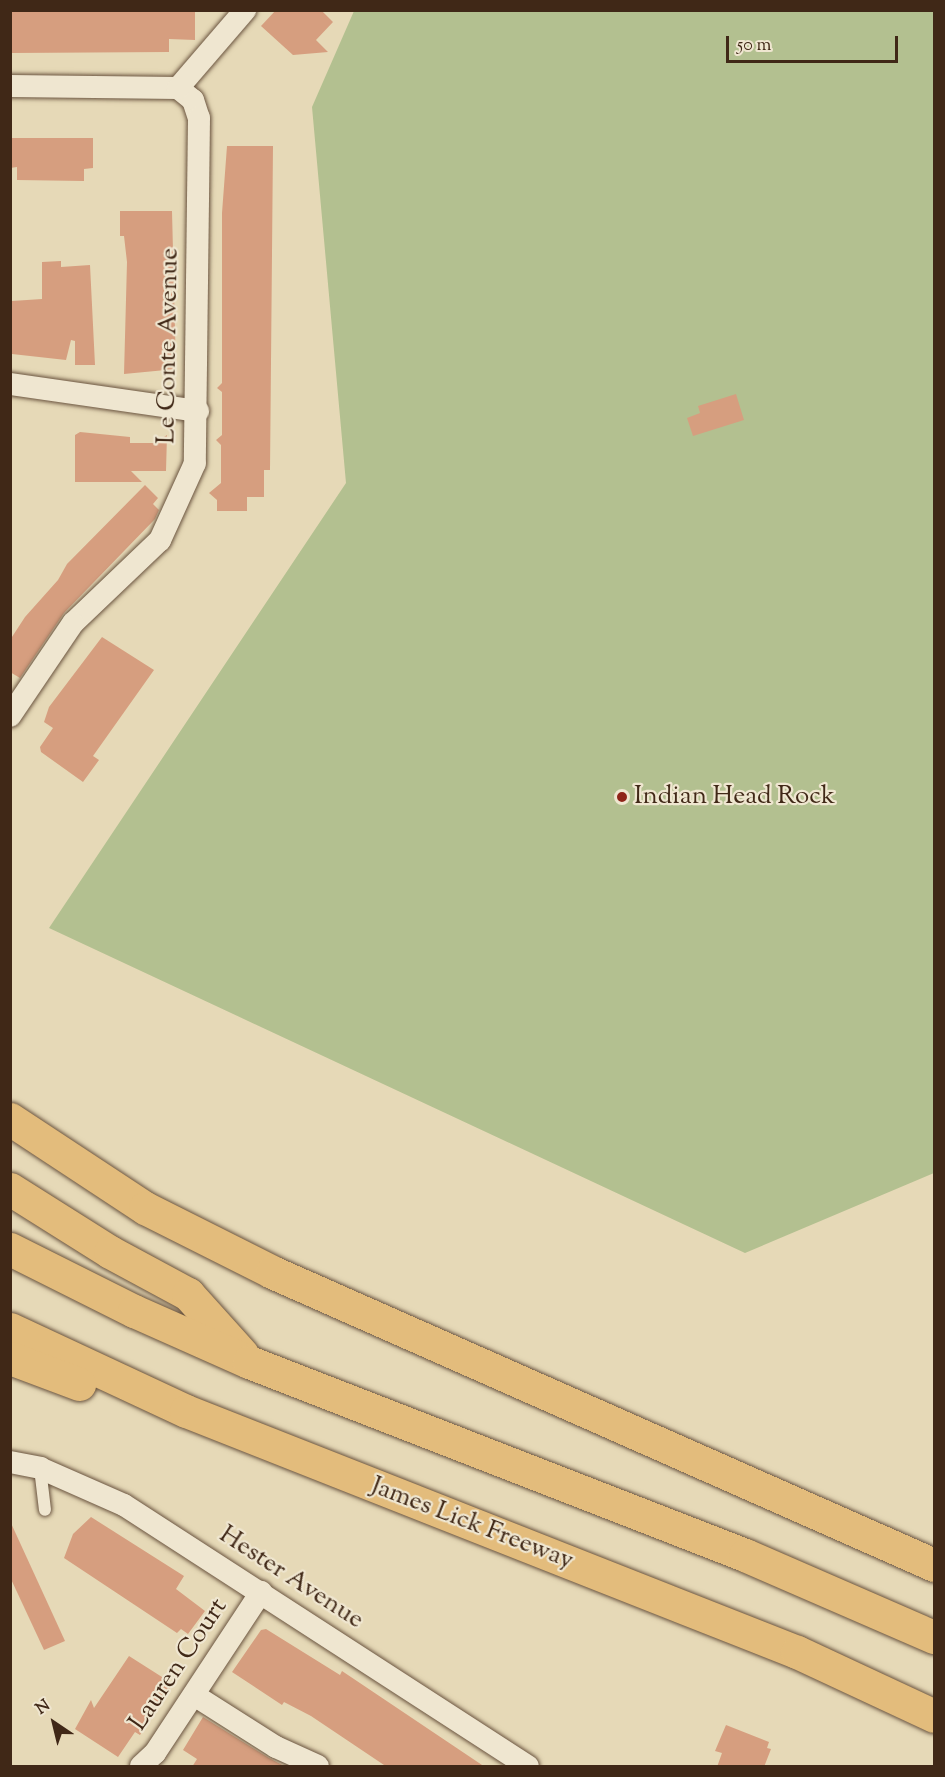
<!DOCTYPE html>
<style>
body{margin:0}
#map{position:relative;width:945px;height:1777px;overflow:hidden;background:#e6d9b7;font-family:"Sorts Mill Goudy",serif}
div>[style]{position:absolute}
.green>*{inset:0;background:#b3c090}
.building>*{inset:0;background:#d69e7f}
.roads{filter:drop-shadow(0 0 2px #6a543f) drop-shadow(0 0 2px #6a543f)}
.service>*{height:12px;margin:-6px;padding:0 6px;transform-origin:6px;border-radius:6px;background:#efe6d0}
.minor>*{height:22px;margin:-11px;padding:0 11px;transform-origin:11px;border-radius:11px;background:#efe6d0}
.motorway>*{height:33px;margin:-16.5px;padding:0 16.5px;transform-origin:16.5px;border-radius:16.5px;background:#e3bc7c}
.dots>*{width:16px;height:16px;translate:-50% -50%;box-sizing:border-box;border:3px solid #efe6d0;border-radius:50%}
span{translate:-50% -50%;white-space:nowrap;text-align:center;line-height:1.15;-webkit-text-stroke:4.5px #efe6d0;paint-order:stroke}
.street-label{font-size:26px;color:#402817}
.poi-label{font-size:26px;color:#402817}
.left{translate:0 -50%;text-align:left}
.frame{position:absolute;inset:0;border:12px solid #402817;pointer-events:none}
.north{position:absolute;left:24px;top:1693px;width:60px;height:60px;-webkit-text-stroke:4px #efe6d0;paint-order:stroke;rotate:325deg;font-size:16px;font-weight:700;line-height:24px;text-align:center;color:#402817}
.north::after{content:'';display:block;margin:auto;width:21px;height:27px;background:#402817;clip-path:polygon(50% 0,100% 100%,50% 72%,0 100%)}
.scale{position:absolute;left:726px;top:36px;width:172px;height:27px;box-sizing:border-box;border:3px solid #402817;border-top:0;padding-left:8px;font-size:18px;line-height:21px;white-space:nowrap;color:#402817;-webkit-text-stroke:4px #efe6d0;paint-order:stroke}
</style>
<div id="map">
<div class="green">
<div style="clip-path:polygon(354px 11px,934px 11px,934px 1173px,745px 1253px,49px 928px,346px 483px,312px 107px)"></div>
</div>
<div class="building">
<div style="clip-path:polygon(195px 10px,195px 40px,169px 39px,169px 52px,10px 53px,12px 11px)"></div>
<div style="clip-path:polygon(276px 10px,321px 10px,333px 22px,316px 40px,328px 52px,293px 55px,261px 26px)"></div>
<div style="clip-path:polygon(10px 138px,93px 138px,93px 168px,84px 169px,84px 181px,17px 180px,17px 167px,10px 168px)"></div>
<div style="clip-path:polygon(227px 146px,273px 146px,270px 470px,264px 470px,264px 497px,247px 497px,247px 511px,217px 511px,217px 500px,209px 493px,221px 483px,221px 445px,216px 440px,222px 435px,222px 392px,217px 388px,222px 383px,222px 213px)"></div>
<div style="clip-path:polygon(120px 211px,172px 211px,176px 369px,124px 374px,127px 262px,124px 236px,120px 236px)"></div>
<div style="clip-path:polygon(61px 261px,61px 267px,90px 265px,95px 365px,75px 365px,75px 341px,71px 340px,66px 360px,12px 354px,12px 301px,42px 299px,42px 262px)"></div>
<div style="clip-path:polygon(736px 394px,744px 420px,693px 436px,687px 418px,700px 413px,698px 406px)"></div>
<div style="clip-path:polygon(80px 432px,130px 437px,130px 443px,155px 443px,167px 435px,166px 471px,131px 471px,142px 482px,75px 482px,75px 435px)"></div>
<div style="clip-path:polygon(145px 485px,158px 498px,153px 504px,159px 510px,155px 519px,64px 613px,20px 678px,10px 672px,10px 640px,25px 617px,58px 580px,67px 564px)"></div>
<div style="clip-path:polygon(102px 637px,154px 670px,93px 756px,99px 760px,83px 782px,41px 752px,40px 747px,53px 728px,44px 722px,49px 707px)"></div>
<div style="clip-path:polygon(91px 1517px,184px 1576px,176px 1589px,205px 1611px,188px 1634px,181px 1629px,177px 1633px,64px 1558px,73px 1534px)"></div>
<div style="clip-path:polygon(10px 1521px,65px 1641px,44px 1650px,10px 1577px)"></div>
<div style="clip-path:polygon(266px 1629px,340px 1675px,342px 1671px,485px 1767px,387px 1767px,311px 1716px,284px 1702px,282px 1705px,232px 1672px,261px 1630px)"></div>
<div style="clip-path:polygon(129px 1656px,173px 1684px,140px 1735px,135px 1732px,118px 1757px,75px 1729px,91px 1700px,94px 1708px)"></div>
<div style="clip-path:polygon(203px 1717px,269px 1758px,286px 1767px,192px 1767px,197px 1759px,183px 1750px)"></div>
<div style="clip-path:polygon(726px 1725px,769px 1742px,767px 1748px,771px 1749px,764px 1767px,717px 1767px,722px 1753px,715px 1751px)"></div>
</div>
<div class="roads">
<div class="service">
<div style="left:40px;top:1468px;width:42px;rotate:83.2deg"></div>
</div>
<div class="minor">
<div style="left:10px;top:86px;width:168px;rotate:0.7deg"></div>
<div style="left:178px;top:88px;width:19px;rotate:39deg"></div>
<div style="left:193px;top:100px;width:19px;rotate:72deg"></div>
<div style="left:199px;top:118px;width:345px;rotate:90.7deg"></div>
<div style="left:195px;top:463px;width:85px;rotate:114.4deg"></div>
<div style="left:160px;top:540px;width:120px;rotate:136.3deg"></div>
<div style="left:73px;top:623px;width:112px;rotate:124.1deg"></div>
<div style="left:178px;top:88px;width:103px;rotate:-49.3deg"></div>
<div style="left:10px;top:384px;width:190px;rotate:8.2deg"></div>
<div style="left:10px;top:1462px;width:31px;rotate:11deg"></div>
<div style="left:40px;top:1468px;width:92px;rotate:23.8deg"></div>
<div style="left:124px;top:1505px;width:481px;rotate:32.9deg"></div>
<div style="left:194px;top:1695px;width:97px;rotate:32.4deg"></div>
<div style="left:276px;top:1747px;width:46px;rotate:24.3deg"></div>
<div style="left:141px;top:1766px;width:19px;rotate:-43deg"></div>
<div style="left:155px;top:1753px;width:193px;rotate:-56.6deg"></div>
</div>
<div class="motorway">
<div style="left:10px;top:1119px;width:162px;rotate:33.4deg"></div>
<div style="left:145px;top:1208px;width:142px;rotate:26.7deg"></div>
<div style="left:272px;top:1272px;width:724px;rotate:23.87deg"></div>
<div style="left:10px;top:1189px;width:118px;rotate:32.2deg"></div>
<div style="left:110px;top:1252px;width:89px;rotate:28.3deg"></div>
<div style="left:188px;top:1294px;width:81px;rotate:48deg"></div>
<div style="left:10px;top:1249px;width:139px;rotate:26.6deg"></div>
<div style="left:134px;top:1311px;width:126px;rotate:23.9deg"></div>
<div style="left:249px;top:1362px;width:532px;rotate:21.26deg"></div>
<div style="left:745px;top:1555px;width:206px;rotate:23.5deg"></div>
<div style="left:10px;top:1329px;width:194px;rotate:25deg"></div>
<div style="left:186px;top:1411px;width:657px;rotate:21.53deg"></div>
<div style="left:797px;top:1652px;width:151px;rotate:25deg"></div>
<div style="left:10px;top:1358px;width:74px;rotate:20.6deg"></div>
</div>
</div>
<div class="dots">
<div style="left:622px;top:797px;background:#8f2418"></div>
</div>
<div class="street-label">
<span style="left:169px;top:346px;rotate:-89deg">Le Conte Avenue</span>
<span style="left:472px;top:1524px;rotate:21deg">James Lick Freeway</span>
<span style="left:291px;top:1578px;rotate:33deg">Hester Avenue</span>
<span style="left:179px;top:1665px;rotate:-56deg">Lauren Court</span>
</div>
<div class="poi-label">
<span class="left" style="left:634px;top:797px">Indian Head Rock</span>
</div>
<div class="frame"></div>
<div class="north">N</div>
<div class="scale">50 m</div>
</div>
